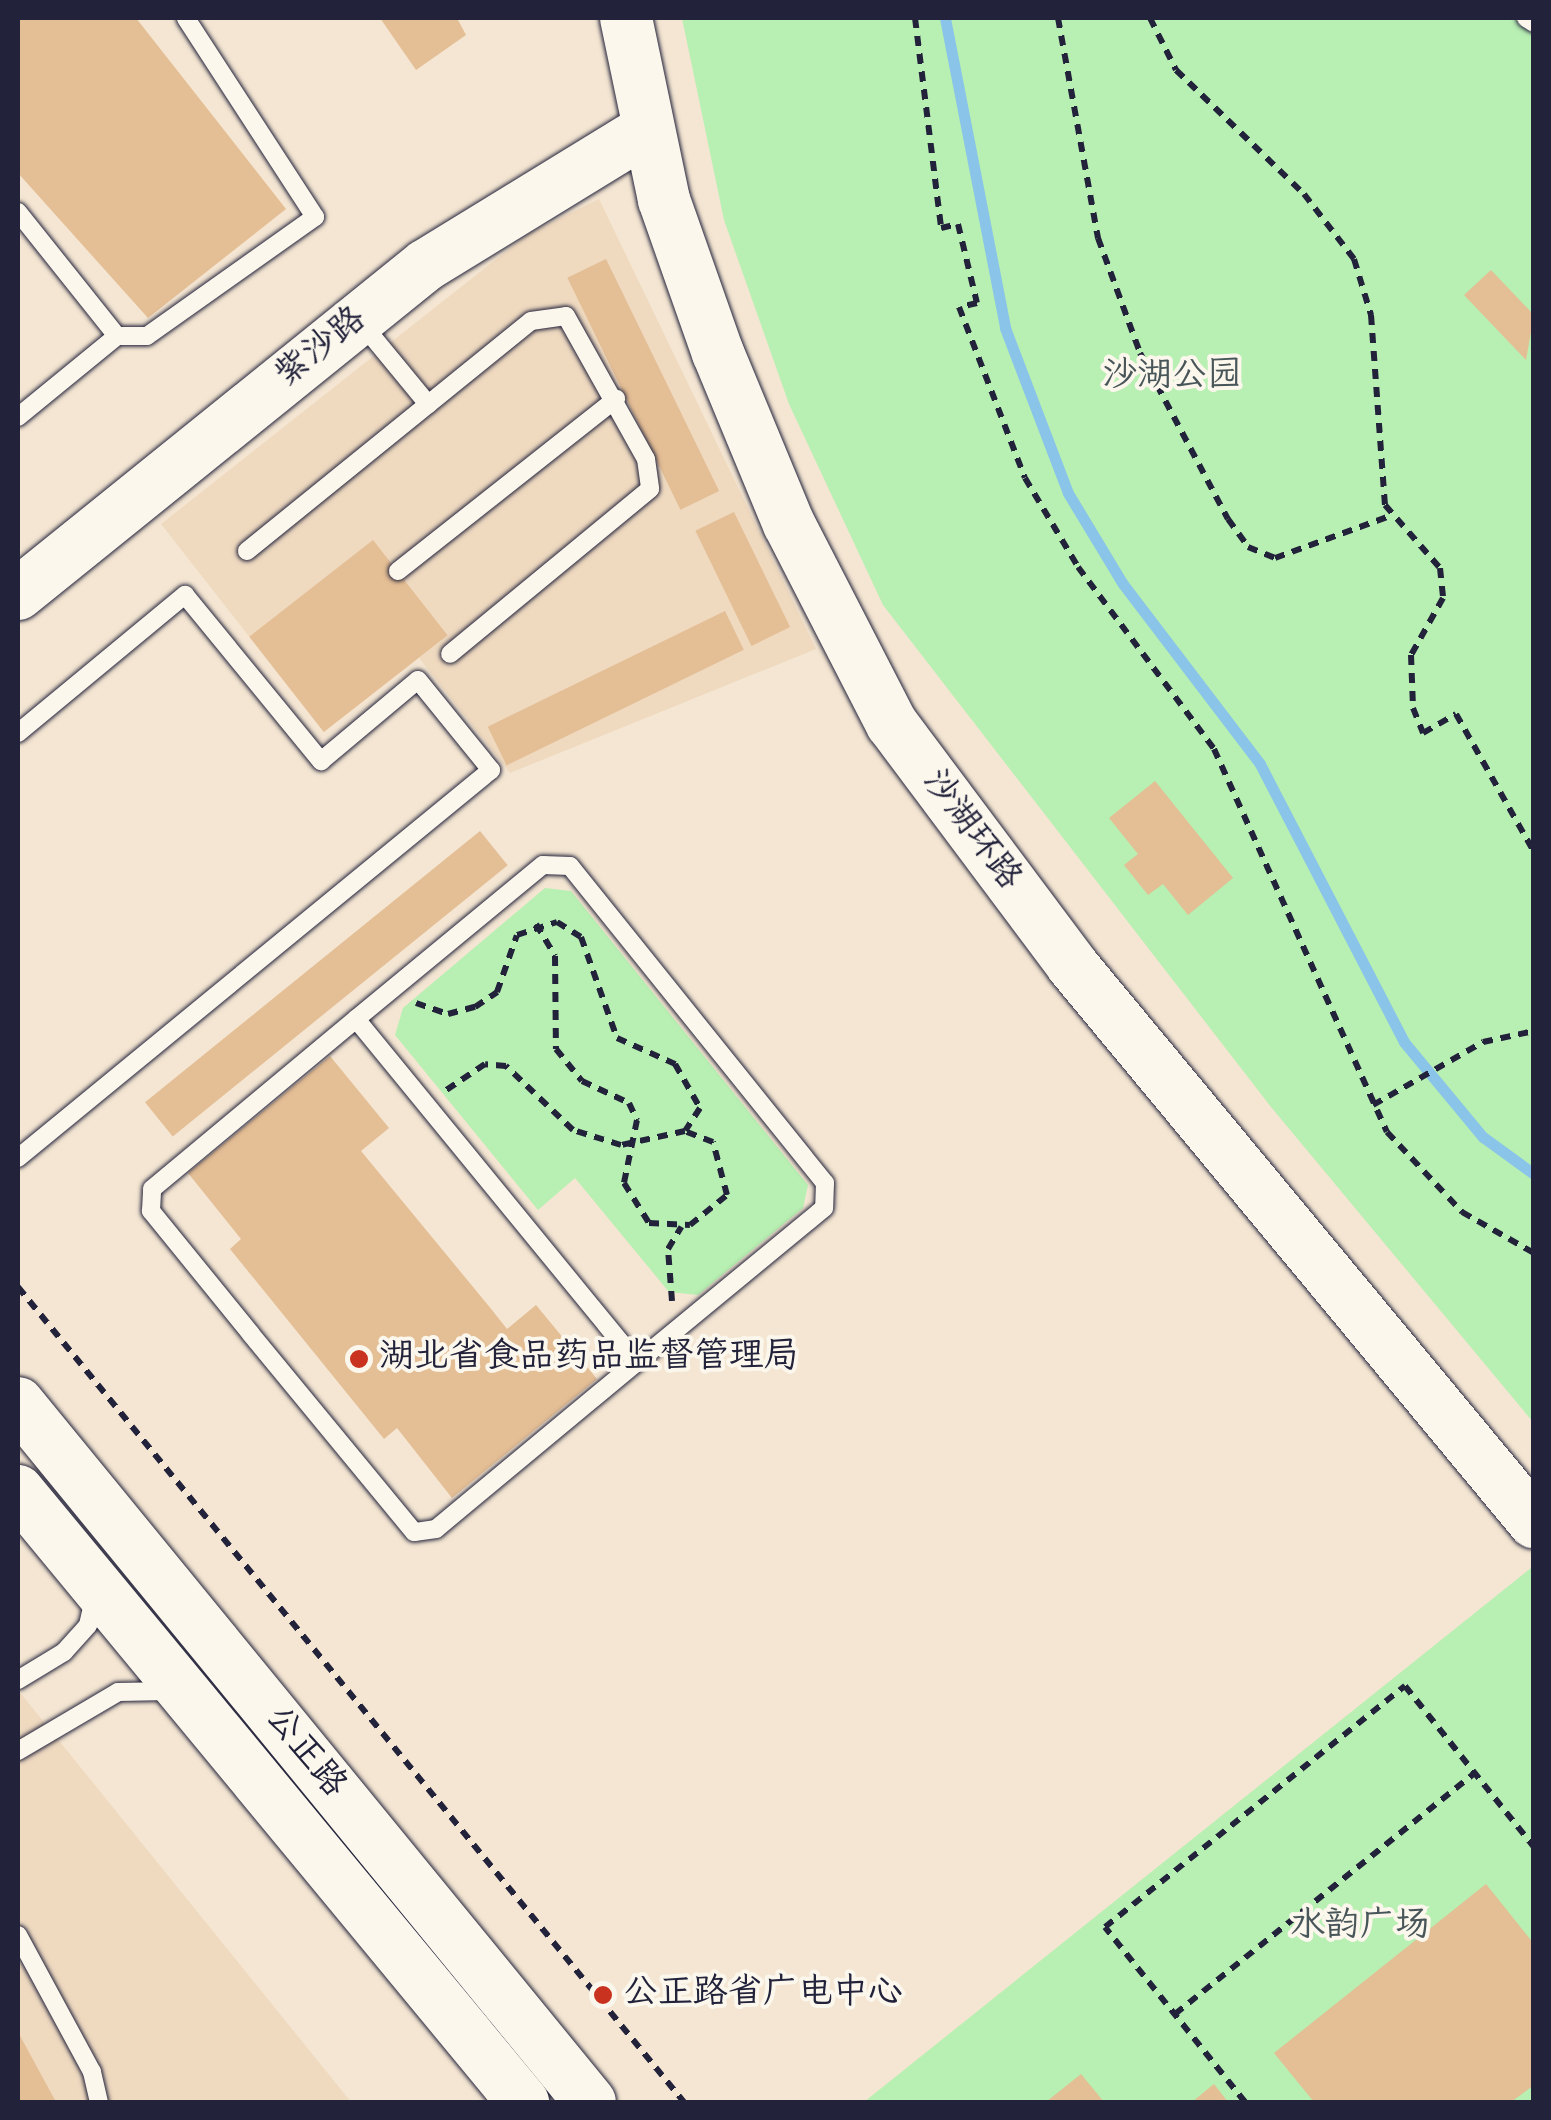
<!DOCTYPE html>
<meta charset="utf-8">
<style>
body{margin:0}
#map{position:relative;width:1551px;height:2120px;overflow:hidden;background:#f4e6d2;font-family:Dekko,"LXGW WenKai TC",sans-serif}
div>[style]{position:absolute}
.built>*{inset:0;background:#efdac0}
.green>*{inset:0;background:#b8efb2}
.stream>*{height:11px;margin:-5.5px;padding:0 5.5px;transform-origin:5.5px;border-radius:5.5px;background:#8ac4e9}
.building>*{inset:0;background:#e4be95;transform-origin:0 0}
.path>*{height:6px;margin-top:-3px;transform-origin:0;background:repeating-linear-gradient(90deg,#22223b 0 10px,transparent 0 18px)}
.roads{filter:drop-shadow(0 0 2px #22223b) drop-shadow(0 0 2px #22223b)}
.lane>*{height:18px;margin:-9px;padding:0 9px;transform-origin:9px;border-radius:9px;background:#fbf7ec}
.secondary>*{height:52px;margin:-26px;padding:0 26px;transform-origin:26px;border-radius:26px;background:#fbf7ec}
.dots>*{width:28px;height:28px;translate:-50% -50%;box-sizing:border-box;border:5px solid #fbf7ec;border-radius:50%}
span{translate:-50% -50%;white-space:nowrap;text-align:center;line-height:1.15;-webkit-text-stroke:8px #fbf7ec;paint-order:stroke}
.street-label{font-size:35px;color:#22223b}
.park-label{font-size:35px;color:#485559}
.poi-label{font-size:35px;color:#22223b}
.left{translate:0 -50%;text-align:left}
.frame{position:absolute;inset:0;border:20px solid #22223b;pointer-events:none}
</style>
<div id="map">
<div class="built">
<div style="clip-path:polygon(599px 199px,816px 649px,510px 773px,419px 658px,324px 732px,161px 524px,528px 234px)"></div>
<div style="clip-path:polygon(18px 1690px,351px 2102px,18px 2102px)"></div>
</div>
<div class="green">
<div style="clip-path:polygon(682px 18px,1533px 18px,1533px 1422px,1271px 1107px,883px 605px,789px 404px,724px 220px)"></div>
<div style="clip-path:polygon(545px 888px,571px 891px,808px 1185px,803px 1208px,698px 1295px,669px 1292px,575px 1178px,538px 1210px,395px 1035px,403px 1008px)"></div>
<div style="clip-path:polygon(1531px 1568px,1533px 2102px,864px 2102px)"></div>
</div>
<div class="stream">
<div style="left:945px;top:18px;width:316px;rotate:79deg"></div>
<div style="left:1005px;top:328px;width:177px;rotate:69.1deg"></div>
<div style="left:1068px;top:493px;width:106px;rotate:58.9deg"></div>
<div style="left:1123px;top:584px;width:226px;rotate:52.7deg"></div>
<div style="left:1260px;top:764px;width:313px;rotate:62.6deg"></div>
<div style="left:1404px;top:1042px;width:124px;rotate:50.3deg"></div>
<div style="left:1483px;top:1137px;width:63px;rotate:36deg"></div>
</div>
<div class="building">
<div style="clip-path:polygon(18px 18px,136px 18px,286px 209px,148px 318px,18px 173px)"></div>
<div style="clip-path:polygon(380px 18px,457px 18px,466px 35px,416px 70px)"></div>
<div style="left:606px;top:259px;width:258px;height:43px;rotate:64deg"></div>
<div style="clip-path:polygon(1491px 270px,1534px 315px,1526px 360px,1464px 295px)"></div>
<div style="left:734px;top:512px;width:128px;height:43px;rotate:64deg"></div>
<div style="left:373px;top:540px;width:121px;height:157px;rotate:52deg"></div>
<div style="left:725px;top:611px;width:43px;height:264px;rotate:64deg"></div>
<div style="clip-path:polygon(1155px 781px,1233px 878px,1188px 915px,1163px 884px,1148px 895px,1124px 865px,1138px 854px,1109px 818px)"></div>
<div style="left:480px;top:831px;width:44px;height:431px;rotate:51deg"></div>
<div style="clip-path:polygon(330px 1056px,389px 1128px,361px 1151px,492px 1310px,507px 1329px,536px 1305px,597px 1379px,452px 1498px,397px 1428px,384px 1439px,230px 1249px,241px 1239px,188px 1173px)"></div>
<div style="clip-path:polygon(1486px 1884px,1534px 1944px,1534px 2085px,1511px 2102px,1314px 2102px,1274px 2053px)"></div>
<div style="clip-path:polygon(18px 2032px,56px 2102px,18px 2102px)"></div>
<div style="clip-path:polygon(1081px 2074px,1104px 2102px,1046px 2102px)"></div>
<div style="clip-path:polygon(1214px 2084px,1228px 2102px,1192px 2102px)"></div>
</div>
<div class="path">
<div style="left:915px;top:18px;width:212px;rotate:82.9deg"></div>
<div style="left:941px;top:228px;width:17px;rotate:-13deg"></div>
<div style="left:958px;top:224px;width:81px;rotate:76.5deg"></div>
<div style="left:977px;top:303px;width:18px;rotate:167deg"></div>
<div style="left:959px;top:307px;width:183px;rotate:68.9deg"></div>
<div style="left:1025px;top:478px;width:104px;rotate:59.2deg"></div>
<div style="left:1078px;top:567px;width:227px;rotate:53.2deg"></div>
<div style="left:1214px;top:749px;width:420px;rotate:65.7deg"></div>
<div style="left:1387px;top:1132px;width:110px;rotate:46.8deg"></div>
<div style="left:1462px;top:1212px;width:83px;rotate:29.7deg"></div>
<div style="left:1058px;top:18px;width:224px;rotate:79.7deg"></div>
<div style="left:1098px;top:238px;width:122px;rotate:69.9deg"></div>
<div style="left:1140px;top:353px;width:188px;rotate:62.1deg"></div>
<div style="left:1228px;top:519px;width:34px;rotate:54deg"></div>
<div style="left:1248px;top:547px;width:29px;rotate:22deg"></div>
<div style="left:1275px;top:558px;width:122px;rotate:-20.1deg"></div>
<div style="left:1150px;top:18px;width:58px;rotate:63.4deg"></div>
<div style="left:1176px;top:70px;width:178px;rotate:44.1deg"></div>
<div style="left:1304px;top:194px;width:82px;rotate:52.4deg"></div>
<div style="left:1354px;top:259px;width:59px;rotate:73.1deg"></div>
<div style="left:1371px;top:315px;width:191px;rotate:85.8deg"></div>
<div style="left:1385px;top:505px;width:84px;rotate:48.9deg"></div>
<div style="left:1440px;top:568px;width:30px;rotate:84deg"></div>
<div style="left:1443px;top:598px;width:65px;rotate:119.3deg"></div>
<div style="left:1411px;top:655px;width:53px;rotate:87.8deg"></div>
<div style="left:1413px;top:708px;width:27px;rotate:68deg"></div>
<div style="left:1423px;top:733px;width:38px;rotate:-30deg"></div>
<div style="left:1456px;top:714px;width:159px;rotate:60.5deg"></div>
<div style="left:536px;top:924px;width:37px;rotate:59deg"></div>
<div style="left:555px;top:956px;width:93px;rotate:89.4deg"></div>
<div style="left:556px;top:1049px;width:41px;rotate:50.9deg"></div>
<div style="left:582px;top:1081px;width:52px;rotate:25.1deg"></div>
<div style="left:629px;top:1103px;width:19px;rotate:65deg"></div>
<div style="left:637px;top:1120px;width:64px;rotate:101.7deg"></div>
<div style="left:624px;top:1183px;width:47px;rotate:58deg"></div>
<div style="left:649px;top:1223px;width:41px;rotate:2.8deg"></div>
<div style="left:690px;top:1225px;width:48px;rotate:-39deg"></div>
<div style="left:727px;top:1195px;width:55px;rotate:-104.8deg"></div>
<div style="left:713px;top:1142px;width:30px;rotate:-159deg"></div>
<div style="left:416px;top:1003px;width:34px;rotate:19deg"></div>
<div style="left:448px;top:1014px;width:28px;rotate:-15deg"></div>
<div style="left:475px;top:1007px;width:27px;rotate:-34deg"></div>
<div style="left:497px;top:992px;width:60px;rotate:-70.7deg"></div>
<div style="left:517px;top:935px;width:42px;rotate:-18deg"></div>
<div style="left:557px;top:922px;width:28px;rotate:32deg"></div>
<div style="left:581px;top:937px;width:107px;rotate:70.4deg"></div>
<div style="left:617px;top:1038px;width:64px;rotate:24.1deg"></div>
<div style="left:675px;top:1064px;width:51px;rotate:60.4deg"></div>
<div style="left:700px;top:1108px;width:27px;rotate:123deg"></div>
<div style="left:685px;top:1131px;width:66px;rotate:167.7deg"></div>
<div style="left:621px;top:1145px;width:50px;rotate:-162.6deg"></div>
<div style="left:573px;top:1130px;width:93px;rotate:-136.3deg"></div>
<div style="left:506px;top:1066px;width:21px;rotate:-175deg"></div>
<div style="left:485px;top:1064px;width:48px;rotate:146deg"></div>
<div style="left:1373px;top:1105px;width:127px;rotate:-29.8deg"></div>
<div style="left:1483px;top:1042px;width:52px;rotate:-12.2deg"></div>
<div style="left:18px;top:1287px;width:1053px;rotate:50.75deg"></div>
<div style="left:672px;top:1301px;width:52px;rotate:-94.4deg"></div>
<div style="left:668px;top:1249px;width:26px;rotate:-59deg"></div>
<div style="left:1534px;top:1916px;width:4px;rotate:90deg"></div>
<div style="left:1175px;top:2014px;width:385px;rotate:-38.8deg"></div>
<div style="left:1245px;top:2102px;width:224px;rotate:-128.7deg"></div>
<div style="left:1105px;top:1927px;width:385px;rotate:-38.8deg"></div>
<div style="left:1405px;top:1686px;width:206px;rotate:51.3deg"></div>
</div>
<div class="roads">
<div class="lane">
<div style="left:1526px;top:18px;width:9px;rotate:32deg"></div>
<div style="left:18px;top:212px;width:159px;rotate:51.4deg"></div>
<div style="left:117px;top:336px;width:128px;rotate:140.7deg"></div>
<div style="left:362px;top:324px;width:104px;rotate:50.5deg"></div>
<div style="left:117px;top:336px;width:30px"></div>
<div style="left:147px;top:336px;width:206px;rotate:-35.3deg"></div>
<div style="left:315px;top:217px;width:237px;rotate:-123deg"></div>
<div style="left:247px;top:551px;width:365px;rotate:-39deg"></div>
<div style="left:531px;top:321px;width:35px;rotate:-8deg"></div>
<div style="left:566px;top:316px;width:164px;rotate:60.8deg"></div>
<div style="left:646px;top:459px;width:30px;rotate:82deg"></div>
<div style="left:650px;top:489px;width:259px;rotate:140.5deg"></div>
<div style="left:398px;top:571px;width:278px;rotate:-38.3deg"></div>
<div style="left:18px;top:733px;width:217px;rotate:-39.6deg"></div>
<div style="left:185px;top:595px;width:215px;rotate:50.7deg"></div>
<div style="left:321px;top:761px;width:126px;rotate:-39.9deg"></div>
<div style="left:418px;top:680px;width:116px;rotate:51deg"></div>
<div style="left:491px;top:770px;width:612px;rotate:140.64deg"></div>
<div style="left:356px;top:1019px;width:443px;rotate:50.7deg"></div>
<div style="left:637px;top:1362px;width:261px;rotate:140.3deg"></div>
<div style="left:436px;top:1529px;width:22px;rotate:172deg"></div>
<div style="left:414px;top:1532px;width:256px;rotate:-129.5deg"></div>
<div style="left:251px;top:1334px;width:159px;rotate:-129.1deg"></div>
<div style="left:151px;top:1211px;width:22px;rotate:-87deg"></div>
<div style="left:152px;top:1189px;width:266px;rotate:-39.8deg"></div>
<div style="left:356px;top:1019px;width:242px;rotate:-39.5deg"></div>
<div style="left:543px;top:865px;width:27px;rotate:2deg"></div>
<div style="left:570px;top:866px;width:407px;rotate:51.2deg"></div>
<div style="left:825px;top:1183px;width:25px;rotate:92deg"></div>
<div style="left:824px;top:1208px;width:242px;rotate:140.5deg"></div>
<div style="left:18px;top:1680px;width:54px;rotate:-31.3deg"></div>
<div style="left:64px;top:1652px;width:36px;rotate:-48deg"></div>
<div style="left:88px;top:1625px;width:27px;rotate:-77deg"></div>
<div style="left:18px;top:1751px;width:116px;rotate:-30.5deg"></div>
<div style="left:118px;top:1692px;width:52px;rotate:-1.1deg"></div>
<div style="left:18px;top:1935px;width:156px;rotate:61.6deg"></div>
<div style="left:92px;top:2072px;width:31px;rotate:77deg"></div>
</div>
<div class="secondary">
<div style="left:626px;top:18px;width:186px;rotate:78.2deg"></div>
<div style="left:664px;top:200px;width:162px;rotate:70.6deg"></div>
<div style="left:718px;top:353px;width:185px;rotate:67.5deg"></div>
<div style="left:789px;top:524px;width:225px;rotate:62.8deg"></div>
<div style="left:892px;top:724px;width:301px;rotate:53.2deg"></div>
<div style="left:1072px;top:965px;width:724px;rotate:50.33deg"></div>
<div style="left:18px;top:594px;width:524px;rotate:-38.88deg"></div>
<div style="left:426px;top:265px;width:258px;rotate:-31.5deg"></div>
<div style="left:18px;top:1403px;width:903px;rotate:50.71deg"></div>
<div style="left:18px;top:1491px;width:793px;rotate:50.43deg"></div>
</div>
</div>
<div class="dots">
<div style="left:359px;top:1359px;background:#c8321e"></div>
<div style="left:603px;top:1995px;background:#c8321e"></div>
</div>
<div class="street-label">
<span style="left:322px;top:349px;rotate:-39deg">紫沙路</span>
<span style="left:970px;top:831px;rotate:53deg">沙湖环路</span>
<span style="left:304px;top:1753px;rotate:51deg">公正路</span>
</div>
<div class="park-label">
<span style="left:1172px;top:378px">沙湖公园</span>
<span style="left:1360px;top:1928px">水韵广场</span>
</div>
<div class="poi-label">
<span class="left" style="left:379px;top:1359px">湖北省食品药品监督管理局</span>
<span class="left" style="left:623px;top:1995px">公正路省广电中心</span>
</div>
<div class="frame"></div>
</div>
